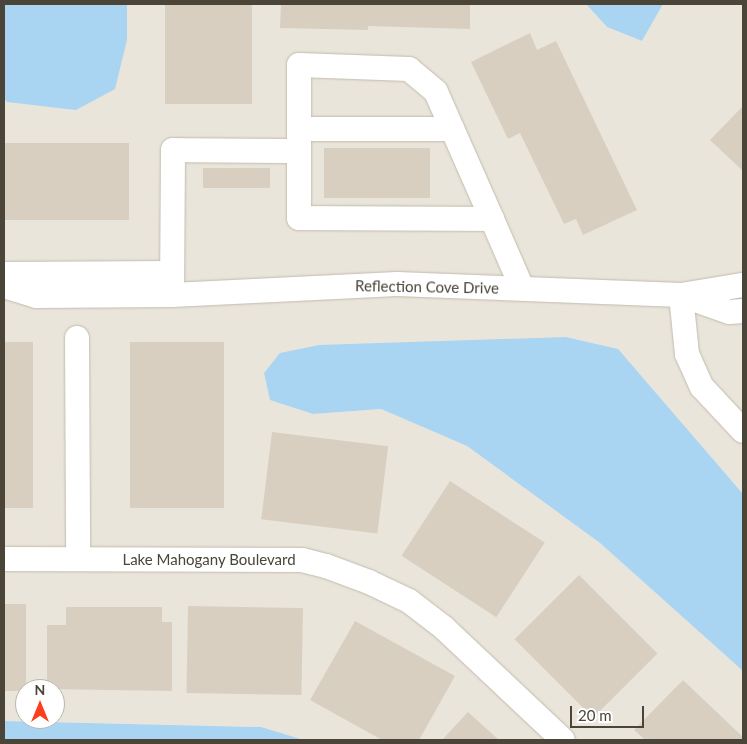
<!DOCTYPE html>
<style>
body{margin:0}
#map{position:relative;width:747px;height:744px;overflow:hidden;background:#f6f3ec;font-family:Lato,sans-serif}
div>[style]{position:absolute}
.residential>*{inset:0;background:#eae5da}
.water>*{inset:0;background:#a9d4f2}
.building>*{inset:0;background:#d8cfc1;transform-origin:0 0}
.roads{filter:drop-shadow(0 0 1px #c2bbae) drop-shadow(0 0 1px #c2bbae)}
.minor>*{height:24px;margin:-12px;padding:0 12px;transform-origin:12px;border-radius:12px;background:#fff}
span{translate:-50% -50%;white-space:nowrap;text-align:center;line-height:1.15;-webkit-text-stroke:4.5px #fff;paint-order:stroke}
.street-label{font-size:15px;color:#4b4439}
.frame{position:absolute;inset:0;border:5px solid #4b4439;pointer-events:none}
.north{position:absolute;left:15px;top:679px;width:50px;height:50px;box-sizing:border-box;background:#fff;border:1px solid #b7b4b0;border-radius:50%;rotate:0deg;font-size:14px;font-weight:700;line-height:20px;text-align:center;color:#4b4439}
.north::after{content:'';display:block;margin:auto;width:18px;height:22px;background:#fc3f1d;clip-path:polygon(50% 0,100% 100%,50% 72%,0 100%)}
.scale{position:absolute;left:570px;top:706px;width:74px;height:22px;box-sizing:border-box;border:2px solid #4b4439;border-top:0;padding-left:6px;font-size:15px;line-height:18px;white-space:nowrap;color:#4b4439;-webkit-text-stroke:4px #fff;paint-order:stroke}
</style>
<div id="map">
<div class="residential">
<div style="clip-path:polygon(evenodd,127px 4px,586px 4px,607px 27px,642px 41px,663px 4px,743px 4px,743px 494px,617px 349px,566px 337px,264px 373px,271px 400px,313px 414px,381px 409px,467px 446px,600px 543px,743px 671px,743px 740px,304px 740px,260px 727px,4px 721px,4px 99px,7px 102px,127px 40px,127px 4px,25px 689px,55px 689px,55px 719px,25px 719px,25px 689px)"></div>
</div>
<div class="water">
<div style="clip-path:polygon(4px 4px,127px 4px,127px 40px,115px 89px,76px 110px,7px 102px,4px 99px)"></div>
<div style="clip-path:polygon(586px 4px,663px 4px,642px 41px,607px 27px)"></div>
<div style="clip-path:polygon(566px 337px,618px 349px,743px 494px,743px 671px,600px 543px,467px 446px,381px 409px,313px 414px,270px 400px,264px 373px,280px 353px,319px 345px)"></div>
<div style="clip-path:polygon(4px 721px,261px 727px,304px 740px,4px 740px)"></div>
</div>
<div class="building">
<div style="left:165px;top:4px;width:87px;height:100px"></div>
<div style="clip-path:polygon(281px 4px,470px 4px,470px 29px,368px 26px,368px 30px,280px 28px)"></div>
<div style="clip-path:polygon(530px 33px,537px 50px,556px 41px,637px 210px,583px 235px,576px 219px,564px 224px,520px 133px,508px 139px,471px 62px)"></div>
<div style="clip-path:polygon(743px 106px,743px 171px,710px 140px)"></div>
<div style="left:4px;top:143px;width:125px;height:77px"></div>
<div style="left:324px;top:148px;width:106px;height:50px"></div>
<div style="left:203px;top:168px;width:67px;height:20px"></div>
<div style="left:4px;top:342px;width:29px;height:166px"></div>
<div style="left:130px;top:342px;width:94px;height:166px"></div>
<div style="left:272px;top:432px;width:117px;height:88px;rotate:7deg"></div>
<div style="left:450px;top:481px;width:113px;height:89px;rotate:33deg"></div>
<div style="left:579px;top:575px;width:111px;height:91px;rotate:45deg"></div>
<div style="left:4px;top:604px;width:22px;height:87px"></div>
<div style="left:188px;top:606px;width:115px;height:87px;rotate:1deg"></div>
<div style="clip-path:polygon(66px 607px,162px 607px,162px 622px,172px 622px,172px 691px,47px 689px,47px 625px,66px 625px)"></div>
<div style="clip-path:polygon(355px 621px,455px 676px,419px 740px,382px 740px,310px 700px)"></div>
<div style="clip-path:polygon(683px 680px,743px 737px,743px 740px,645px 740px,634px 730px)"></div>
<div style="clip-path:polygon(468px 712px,499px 740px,442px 740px)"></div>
</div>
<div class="roads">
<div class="minor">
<div style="left:299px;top:129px;width:153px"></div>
<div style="left:492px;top:219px;width:193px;rotate:-179.7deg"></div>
<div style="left:299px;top:218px;width:153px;rotate:-90deg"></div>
<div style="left:299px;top:65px;width:110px;rotate:2.1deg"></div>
<div style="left:409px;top:69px;width:35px;rotate:40deg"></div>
<div style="left:436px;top:92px;width:139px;rotate:66.2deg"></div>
<div style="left:492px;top:219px;width:75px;rotate:66.5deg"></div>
<div style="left:4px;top:274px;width:168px;rotate:-0.3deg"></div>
<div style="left:4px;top:286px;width:34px;rotate:17deg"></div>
<div style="left:36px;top:296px;width:136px;rotate:-0.4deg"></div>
<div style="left:172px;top:295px;width:225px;rotate:-2.8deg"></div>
<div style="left:397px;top:284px;width:284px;rotate:2.2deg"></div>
<div style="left:681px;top:295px;width:63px;rotate:-9.2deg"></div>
<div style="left:172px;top:295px;width:145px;rotate:-89.6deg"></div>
<div style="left:173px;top:150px;width:126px;rotate:0.5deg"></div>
<div style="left:681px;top:295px;width:59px;rotate:84.2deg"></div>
<div style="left:687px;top:354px;width:36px;rotate:66deg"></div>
<div style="left:702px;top:387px;width:60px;rotate:47deg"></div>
<div style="left:681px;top:295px;width:51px;rotate:19.5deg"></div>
<div style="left:729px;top:312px;width:14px;rotate:-4deg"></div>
<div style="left:77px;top:338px;width:221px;rotate:89.7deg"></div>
<div style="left:4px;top:559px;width:298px;rotate:0.2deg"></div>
<div style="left:302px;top:560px;width:25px;rotate:14deg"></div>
<div style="left:326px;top:566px;width:46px;rotate:20.4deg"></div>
<div style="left:369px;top:582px;width:44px;rotate:25.4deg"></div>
<div style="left:409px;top:601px;width:44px;rotate:37.6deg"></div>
<div style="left:444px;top:628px;width:163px;rotate:43.3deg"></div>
</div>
</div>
<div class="street-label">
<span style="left:427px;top:287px;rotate:1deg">Reflection Cove Drive</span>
<span style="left:209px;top:560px">Lake Mahogany Boulevard</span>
</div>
<div class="frame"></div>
<div class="north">N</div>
<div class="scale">20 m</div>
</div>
